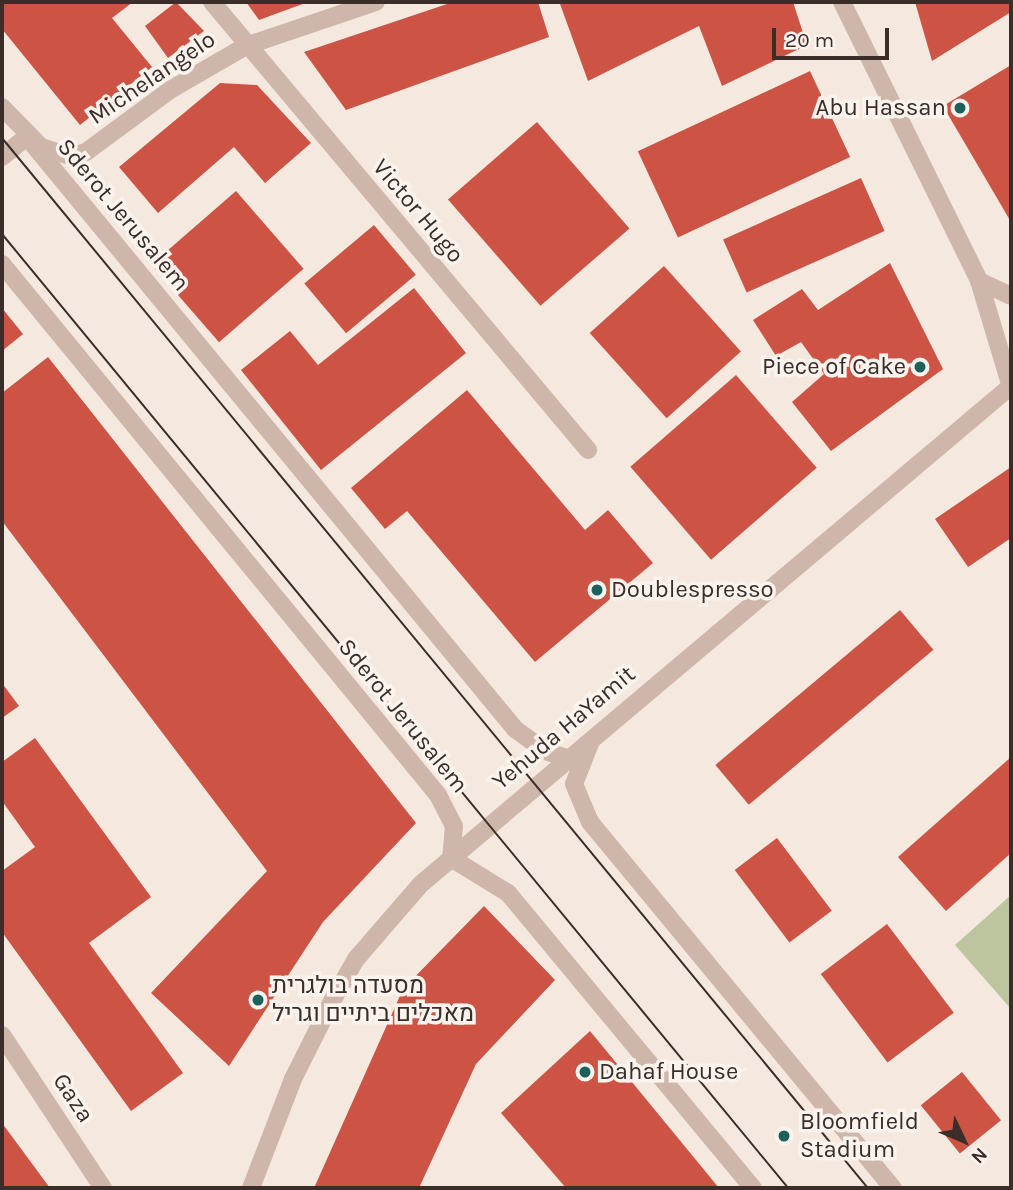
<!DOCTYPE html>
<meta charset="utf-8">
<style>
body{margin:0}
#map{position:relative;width:1013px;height:1190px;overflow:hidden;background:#f5e8df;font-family:Karla,Heebo,sans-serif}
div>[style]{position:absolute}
.green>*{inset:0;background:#bdc59e}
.building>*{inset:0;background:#cd5445;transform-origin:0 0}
.pedestrian>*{height:18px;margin:-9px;padding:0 9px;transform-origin:9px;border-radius:9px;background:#ceb6aa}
.minor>*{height:18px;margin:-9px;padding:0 9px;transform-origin:9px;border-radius:9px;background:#ceb6aa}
.tertiary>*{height:18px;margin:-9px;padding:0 9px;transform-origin:9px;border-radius:9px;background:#ceb6aa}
.tram>*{height:2px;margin:-1px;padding:0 1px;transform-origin:1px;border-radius:1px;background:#3b2d2a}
.dots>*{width:19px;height:19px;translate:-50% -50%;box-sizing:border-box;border:4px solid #fbf3ed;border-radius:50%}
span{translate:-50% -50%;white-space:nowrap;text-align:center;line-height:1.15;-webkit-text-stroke:7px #fbf3ed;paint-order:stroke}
.street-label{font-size:24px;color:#3b2d2a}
.poi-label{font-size:24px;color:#3b2d2a}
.right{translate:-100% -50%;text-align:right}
.left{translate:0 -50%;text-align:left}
.frame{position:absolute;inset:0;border:4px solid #3b2d2a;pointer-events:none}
.north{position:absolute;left:929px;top:1106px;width:70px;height:70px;-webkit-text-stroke:5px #fbf3ed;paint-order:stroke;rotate:134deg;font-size:19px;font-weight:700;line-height:28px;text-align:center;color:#3b2d2a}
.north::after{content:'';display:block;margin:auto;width:24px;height:32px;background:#3b2d2a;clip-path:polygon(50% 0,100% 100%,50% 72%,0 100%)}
.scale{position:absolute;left:772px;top:28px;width:117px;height:32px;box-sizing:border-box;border:4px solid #3b2d2a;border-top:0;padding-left:9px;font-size:21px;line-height:24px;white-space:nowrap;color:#3b2d2a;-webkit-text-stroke:5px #fbf3ed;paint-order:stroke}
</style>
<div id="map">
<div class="green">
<div style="clip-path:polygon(1011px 895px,1011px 1009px,955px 945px)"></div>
</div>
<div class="building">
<div style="clip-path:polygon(2px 2px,133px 2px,112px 18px,152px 67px,80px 125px,2px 29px)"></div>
<div style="clip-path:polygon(176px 2px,204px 31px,168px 58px,145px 26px)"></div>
<div style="clip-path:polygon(246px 2px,308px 2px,259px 20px)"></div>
<div style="clip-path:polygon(453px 2px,538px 2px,549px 37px,346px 110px,304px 52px)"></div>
<div style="clip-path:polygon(793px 2px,807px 45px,722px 86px,699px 26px,588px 81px,560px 4px)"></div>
<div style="clip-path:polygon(915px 2px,1011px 2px,1011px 12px,932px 61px)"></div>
<div style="clip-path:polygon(1011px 65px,1011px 222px,943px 106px)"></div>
<div style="left:810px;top:71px;width:95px;height:190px;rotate:65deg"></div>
<div style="clip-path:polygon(220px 83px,257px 85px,311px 143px,265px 183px,234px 147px,158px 213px,119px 167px)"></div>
<div style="left:537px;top:122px;width:141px;height:118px;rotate:49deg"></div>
<div style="left:861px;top:178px;width:58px;height:151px;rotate:66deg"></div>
<div style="left:236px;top:191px;width:103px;height:112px;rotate:49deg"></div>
<div style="left:374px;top:225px;width:65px;height:91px;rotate:50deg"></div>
<div style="clip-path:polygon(890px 263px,943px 369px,831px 451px,792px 402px,824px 374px,801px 342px,776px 356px,753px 320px,802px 289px,818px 310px)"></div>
<div style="left:664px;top:266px;width:115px;height:100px;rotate:48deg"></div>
<div style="clip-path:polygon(414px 288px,466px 353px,321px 470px,241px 370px,290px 331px,318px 365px)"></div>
<div style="clip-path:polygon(2px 308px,23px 334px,2px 351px)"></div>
<div style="clip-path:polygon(48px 357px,416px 823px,323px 922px,229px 1066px,151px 993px,267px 871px,2px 521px,2px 393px)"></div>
<div style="left:736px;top:375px;width:123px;height:140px;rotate:49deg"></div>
<div style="clip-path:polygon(467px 390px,585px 530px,608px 510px,653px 563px,535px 662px,407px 511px,385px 529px,351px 488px)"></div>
<div style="clip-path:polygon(1011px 467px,1011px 538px,968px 567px,935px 519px)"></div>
<div style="left:900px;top:610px;width:52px;height:241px;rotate:50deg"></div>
<div style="clip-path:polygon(2px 683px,19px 706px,2px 718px)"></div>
<div style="clip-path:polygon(35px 738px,151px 897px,89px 943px,183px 1073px,131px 1111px,2px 932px,2px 871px,35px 847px,2px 801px,2px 762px)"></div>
<div style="clip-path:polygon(1011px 757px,1011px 853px,946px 911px,898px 857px)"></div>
<div style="left:777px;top:838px;width:91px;height:53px;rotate:53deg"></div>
<div style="clip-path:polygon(484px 906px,555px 980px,476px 1064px,419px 1188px,314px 1188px,403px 989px)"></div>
<div style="left:887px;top:924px;width:111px;height:83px;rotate:53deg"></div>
<div style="clip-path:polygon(590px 1031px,719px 1188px,566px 1188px,501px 1113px)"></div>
<div style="left:962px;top:1072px;width:62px;height:53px;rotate:51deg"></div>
<div style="clip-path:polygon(2px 1123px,50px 1188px,2px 1188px)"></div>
</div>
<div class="pedestrian">
<div style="left:2px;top:157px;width:32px;rotate:-39deg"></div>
<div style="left:27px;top:137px;width:767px;rotate:50.5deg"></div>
<div style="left:515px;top:729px;width:37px;rotate:36deg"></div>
<div style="left:545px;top:751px;width:23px;rotate:18deg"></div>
<div style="left:451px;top:858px;width:67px;rotate:31.6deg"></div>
<div style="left:508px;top:893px;width:383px;rotate:50.3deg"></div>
</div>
<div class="minor">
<div style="left:212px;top:2px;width:585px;rotate:49.99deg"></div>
<div style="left:2px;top:107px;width:56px;rotate:45.7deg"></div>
<div style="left:41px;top:147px;width:31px;rotate:17deg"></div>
<div style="left:71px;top:156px;width:16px;rotate:-15deg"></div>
<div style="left:86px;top:152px;width:104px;rotate:-36.4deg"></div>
<div style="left:170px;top:90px;width:88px;rotate:-30.1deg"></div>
<div style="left:246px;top:46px;width:137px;rotate:-18.7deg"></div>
<div style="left:2px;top:264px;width:687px;rotate:50.61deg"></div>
<div style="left:438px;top:795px;width:35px;rotate:63deg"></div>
<div style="left:454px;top:826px;width:32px;rotate:95deg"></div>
<div style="left:591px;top:741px;width:46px;rotate:111.6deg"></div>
<div style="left:574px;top:784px;width:41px;rotate:67.2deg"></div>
<div style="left:590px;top:822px;width:475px;rotate:50.4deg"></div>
</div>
<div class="tertiary">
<div style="left:842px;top:2px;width:311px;rotate:63.8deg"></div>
<div style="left:979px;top:281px;width:111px;rotate:73.2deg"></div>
<div style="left:979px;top:281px;width:35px;rotate:25deg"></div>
<div style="left:2px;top:1035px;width:183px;rotate:56.6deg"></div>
<div style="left:251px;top:1188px;width:117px;rotate:-68.9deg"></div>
<div style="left:293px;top:1079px;width:85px;rotate:-63.4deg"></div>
<div style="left:331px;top:1003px;width:51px;rotate:-60.4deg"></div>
<div style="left:356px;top:959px;width:99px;rotate:-49.1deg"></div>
<div style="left:421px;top:884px;width:772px;rotate:-40.17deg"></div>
</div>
<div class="tram">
<div style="left:2px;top:138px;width:1361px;rotate:50.49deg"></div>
<div style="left:2px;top:234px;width:1236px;rotate:50.51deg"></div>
</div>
<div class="dots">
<div style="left:960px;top:108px;background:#1c605c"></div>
<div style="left:920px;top:367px;background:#1c605c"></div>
<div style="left:597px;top:590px;background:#1c605c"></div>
<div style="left:258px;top:1000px;background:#1c605c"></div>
<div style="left:585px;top:1072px;background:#1c605c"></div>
<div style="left:784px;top:1136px;background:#1c605c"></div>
</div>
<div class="street-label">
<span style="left:152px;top:78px;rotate:-34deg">Michelangelo</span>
<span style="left:418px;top:211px;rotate:50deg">Victor Hugo</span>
<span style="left:123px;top:215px;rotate:50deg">Sderot Jerusalem</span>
<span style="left:403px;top:716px;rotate:51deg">Sderot Jerusalem</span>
<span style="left:564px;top:728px;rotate:-40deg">Yehuda HaYamit</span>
<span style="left:73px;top:1098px;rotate:56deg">Gaza</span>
</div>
<div class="poi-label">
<span class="right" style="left:946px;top:108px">Abu Hassan</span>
<span class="right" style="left:906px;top:367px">Piece of Cake</span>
<span class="left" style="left:611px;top:590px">Doublespresso</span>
<span class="left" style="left:272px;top:1000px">מסעדה בולגרית<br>מאכלים ביתיים וגריל</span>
<span class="left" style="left:599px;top:1072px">Dahaf House</span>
<span class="left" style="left:800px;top:1136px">Bloomfield<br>Stadium</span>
</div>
<div class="frame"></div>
<div class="north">N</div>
<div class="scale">20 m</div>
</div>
